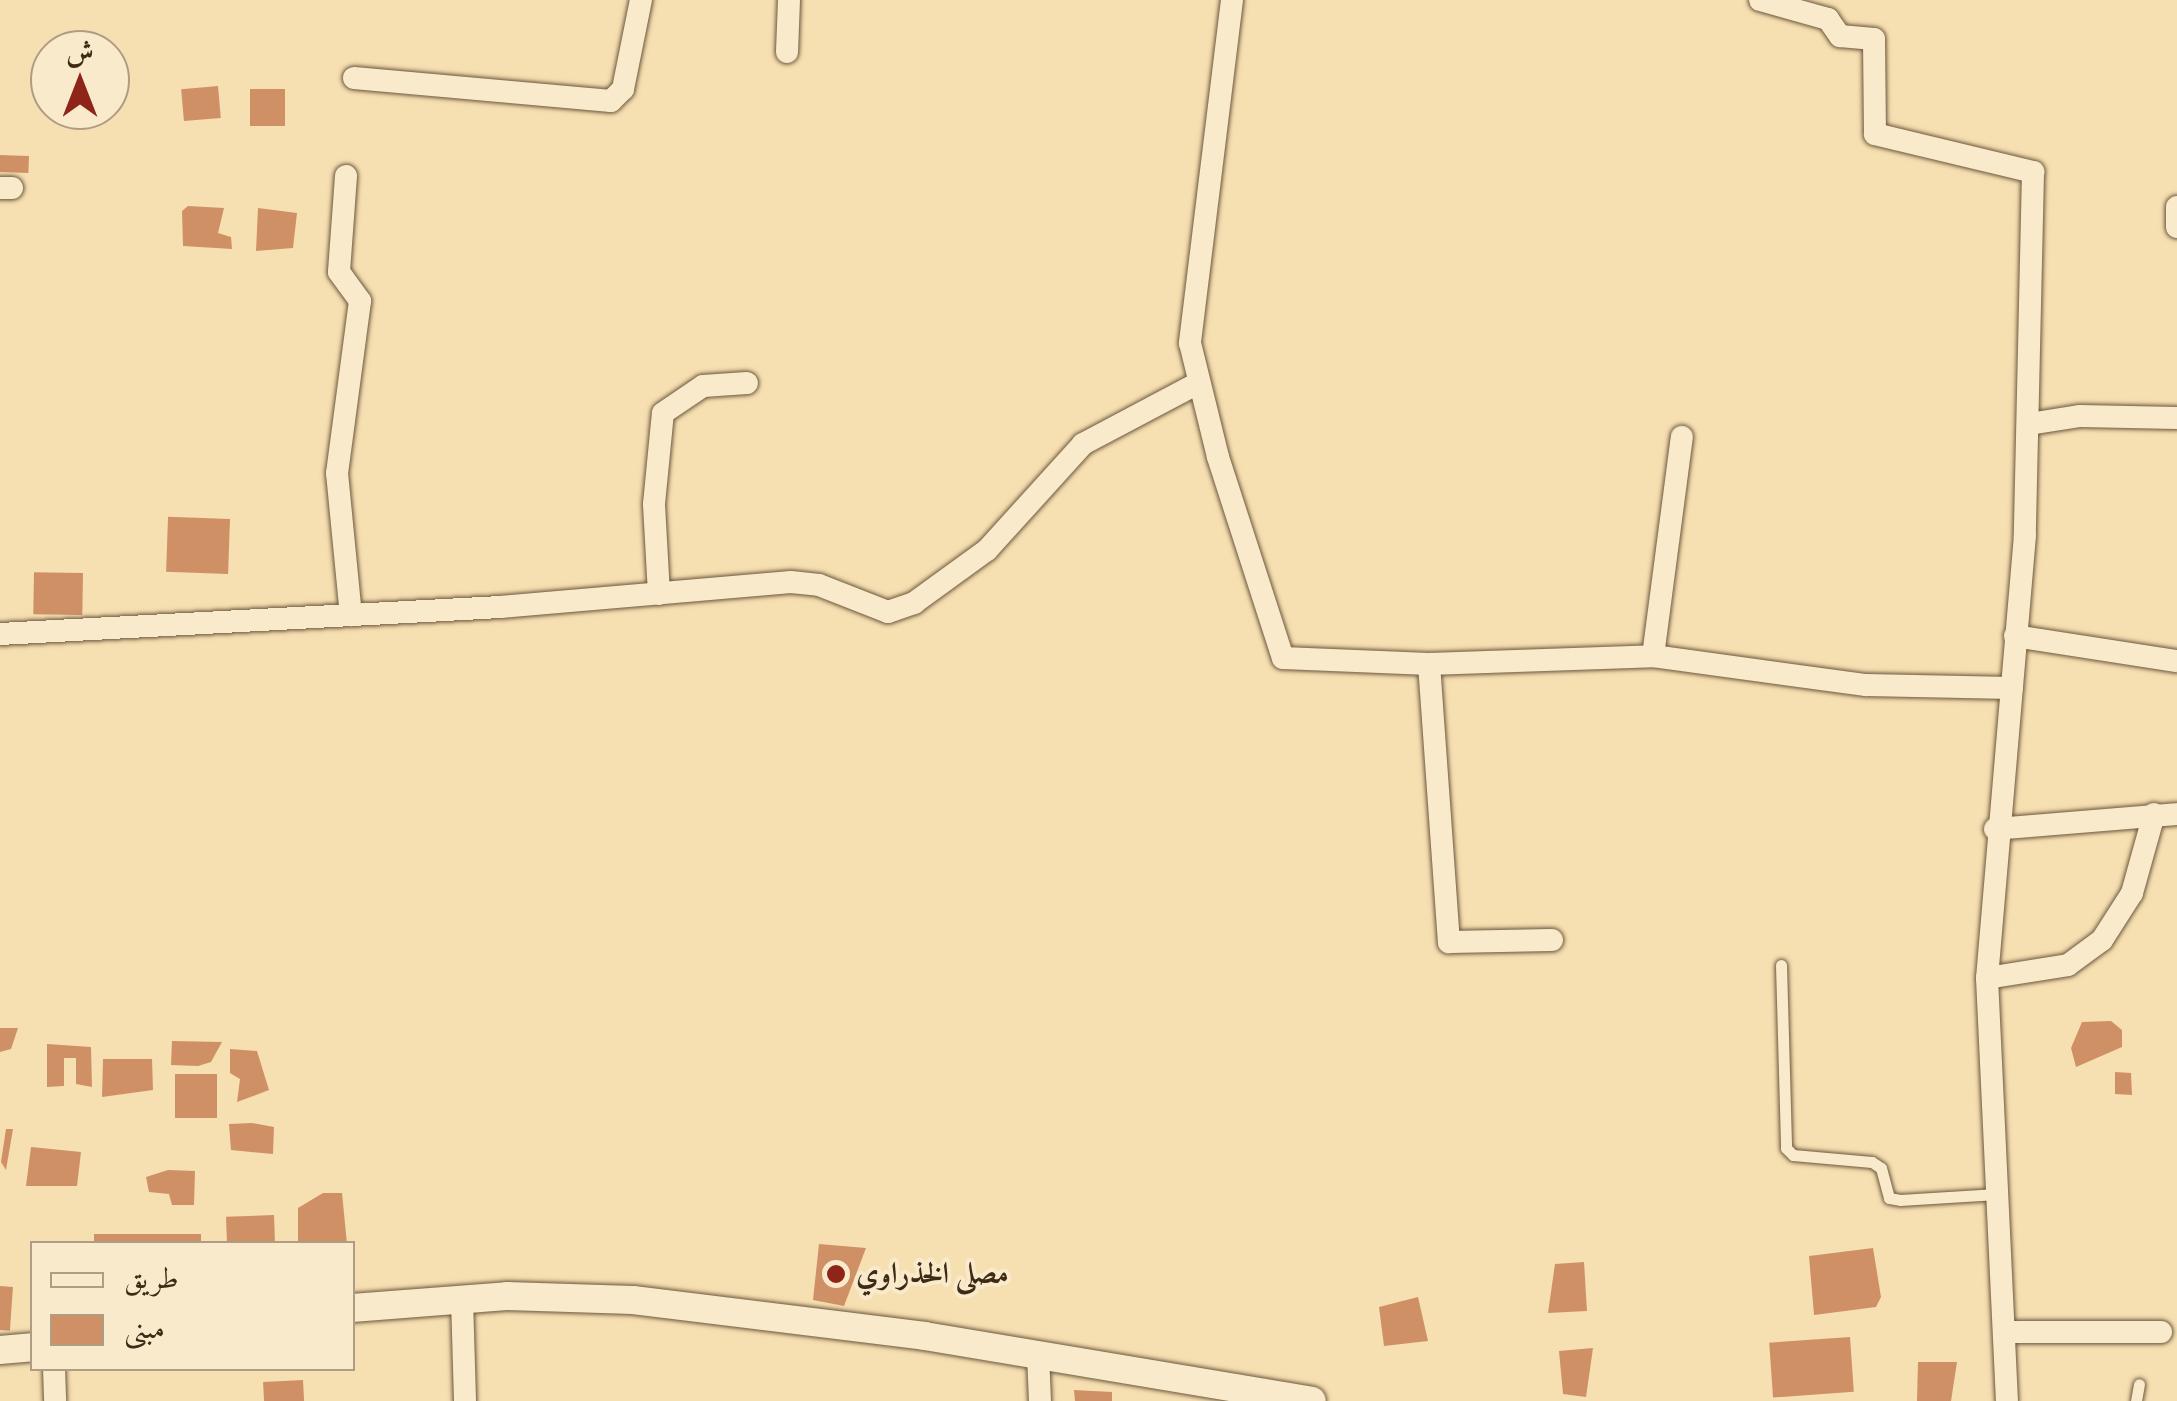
<!DOCTYPE html>
<meta charset="utf-8">
<style>
body{margin:0}
#map{position:relative;width:2177px;height:1401px;overflow:hidden;background:#f6dfb1;font-family:"IM FELL French Canon",Amiri,serif}
div>[style]{position:absolute}
.building>*{inset:0;background:#d09066;transform-origin:0 0}
.roads{filter:drop-shadow(0 0 2px #6c573c) drop-shadow(0 0 2px #6c573c)}
.service>*{height:11px;margin:-5.5px;padding:0 5.5px;transform-origin:5.5px;border-radius:5.5px;background:#f9eacc}
.minor>*{height:22px;margin:-11px;padding:0 11px;transform-origin:11px;border-radius:11px;background:#f9eacc}
.tertiary>*{height:28px;margin:-14px;padding:0 14px;transform-origin:14px;border-radius:14px;background:#f9eacc}
.dots>*{width:28px;height:28px;translate:-50% -50%;box-sizing:border-box;border:5px solid #f9eacc;border-radius:50%}
span{translate:-50% -50%;white-space:nowrap;text-align:center;line-height:1.15;-webkit-text-stroke:8px #f9eacc;paint-order:stroke}
.poi-label{font-size:30px;color:#3e2a15;font-weight:700}
.left{translate:0 -50%;text-align:left}
.legend{position:absolute;left:30px;top:1241px;width:325px;height:130px;box-sizing:border-box;background:#f9eacc;border:2px solid #ae9d83;margin:0;padding:12px 18px;list-style:none;font-size:30px;color:#3e2a15}
.legend li{display:flex;align-items:center;gap:20px;height:50px}
.legend b{width:50px;border:2px solid #ae9d83}
.north{position:absolute;left:30px;top:30px;width:100px;height:100px;box-sizing:border-box;background:#f9eacc;border:2px solid #ae9d83;border-radius:50%;rotate:0deg;font-size:28px;font-weight:700;line-height:40px;text-align:center;color:#3e2a15}
.north::after{content:'';display:block;margin:auto;width:35px;height:45px;background:#8f2418;clip-path:polygon(50% 0,100% 100%,50% 72%,0 100%)}
</style>
<div id="map">
<div class="building">
<div style="left:218px;top:86px;width:32px;height:37px;rotate:85deg"></div>
<div style="left:250px;top:89px;width:35px;height:37px"></div>
<div style="left:0;top:155px;width:29px;height:17px;rotate:2deg"></div>
<div style="clip-path:polygon(188px 206px,224px 208px,218px 233px,231px 237px,232px 249px,183px 246px,182px 211px)"></div>
<div style="clip-path:polygon(258px 208px,297px 213px,293px 248px,256px 251px)"></div>
<div style="left:230px;top:519px;width:55px;height:62px;rotate:92deg"></div>
<div style="left:83px;top:573px;width:42px;height:49px;rotate:91deg"></div>
<div style="clip-path:polygon(2111px 1021px,2122px 1030px,2122px 1047px,2076px 1067px,2071px 1048px,2082px 1022px)"></div>
<div style="clip-path:polygon(0 1028px,18px 1028px,11px 1049px,0 1052px)"></div>
<div style="clip-path:polygon(172px 1041px,222px 1042px,211px 1062px,198px 1066px,171px 1065px)"></div>
<div style="clip-path:polygon(47px 1044px,91px 1047px,92px 1087px,76px 1084px,76px 1058px,64px 1058px,64px 1086px,47px 1087px)"></div>
<div style="clip-path:polygon(230px 1049px,257px 1051px,269px 1090px,237px 1102px,240px 1079px,230px 1073px)"></div>
<div style="clip-path:polygon(103px 1059px,152px 1059px,153px 1090px,102px 1097px)"></div>
<div style="clip-path:polygon(2115px 1072px,2131px 1073px,2132px 1095px,2115px 1094px)"></div>
<div style="left:175px;top:1074px;width:42px;height:44px"></div>
<div style="clip-path:polygon(252px 1123px,274px 1127px,273px 1154px,231px 1150px,229px 1124px)"></div>
<div style="clip-path:polygon(6px 1129px,13px 1129px,6px 1170px,1px 1162px)"></div>
<div style="clip-path:polygon(31px 1147px,81px 1152px,77px 1186px,26px 1186px)"></div>
<div style="clip-path:polygon(168px 1170px,195px 1171px,194px 1205px,172px 1205px,169px 1194px,149px 1192px,146px 1177px)"></div>
<div style="clip-path:polygon(323px 1193px,342px 1193px,347px 1244px,298px 1244px,298px 1208px)"></div>
<div style="left:274px;top:1215px;width:29px;height:48px;rotate:88deg"></div>
<div style="left:94px;top:1234px;width:107px;height:10px"></div>
<div style="clip-path:polygon(819px 1244px,866px 1248px,844px 1306px,813px 1300px)"></div>
<div style="clip-path:polygon(1873px 1248px,1881px 1297px,1876px 1307px,1814px 1315px,1809px 1256px)"></div>
<div style="clip-path:polygon(1584px 1262px,1587px 1311px,1548px 1313px,1555px 1264px)"></div>
<div style="left:0;top:1286px;width:13px;height:44px;rotate:4deg"></div>
<div style="clip-path:polygon(1418px 1297px,1428px 1341px,1384px 1346px,1379px 1307px)"></div>
<div style="left:1850px;top:1337px;width:55px;height:81px;rotate:86deg"></div>
<div style="clip-path:polygon(1593px 1348px,1586px 1397px,1563px 1394px,1559px 1351px)"></div>
<div style="clip-path:polygon(1918px 1362px,1957px 1362px,1951px 1401px,1917px 1401px)"></div>
<div style="left:303px;top:1380px;width:21px;height:40px;rotate:87deg"></div>
<div style="clip-path:polygon(1074px 1390px,1112px 1392px,1112px 1401px,1075px 1401px)"></div>
</div>
<div class="roads">
<div class="service">
<div style="left:1781px;top:965px;width:183px;rotate:88.4deg"></div>
<div style="left:1786px;top:1148px;width:10px;rotate:45deg"></div>
<div style="left:1793px;top:1155px;width:79px;rotate:5.1deg"></div>
<div style="left:1872px;top:1162px;width:11px;rotate:34deg"></div>
<div style="left:1881px;top:1168px;width:31px;rotate:75deg"></div>
<div style="left:1889px;top:1198px;width:11px;rotate:10deg"></div>
<div style="left:1900px;top:1200px;width:97px;rotate:-3.5deg"></div>
<div style="left:2136px;top:1401px;width:17px;rotate:-80deg"></div>
</div>
<div class="minor">
<div style="left:1232px;top:0;width:346px;rotate:97deg"></div>
<div style="left:1190px;top:343px;width:117px;rotate:76.2deg"></div>
<div style="left:1218px;top:457px;width:211px;rotate:72.1deg"></div>
<div style="left:1283px;top:658px;width:146px;rotate:2.4deg"></div>
<div style="left:1429px;top:664px;width:224px;rotate:-2deg"></div>
<div style="left:1653px;top:656px;width:215px;rotate:7.8deg"></div>
<div style="left:1866px;top:685px;width:146px;rotate:1.2deg"></div>
<div style="left:1760px;top:0;width:71px;rotate:15.6deg"></div>
<div style="left:1828px;top:19px;width:21px;rotate:55deg"></div>
<div style="left:1840px;top:36px;width:34px;rotate:5deg"></div>
<div style="left:1874px;top:39px;width:95px;rotate:89.4deg"></div>
<div style="left:1875px;top:134px;width:163px;rotate:13.5deg"></div>
<div style="left:2033px;top:172px;width:363px;rotate:91.3deg"></div>
<div style="left:2025px;top:535px;width:445px;rotate:94.9deg"></div>
<div style="left:1987px;top:978px;width:423px;rotate:87.3deg"></div>
<div style="left:787px;top:52px;width:52px;rotate:-87.8deg"></div>
<div style="left:354px;top:78px;width:258px;rotate:5.1deg"></div>
<div style="left:611px;top:101px;width:17px;rotate:-45deg"></div>
<div style="left:623px;top:89px;width:91px;rotate:-78.6deg"></div>
<div style="left:346px;top:176px;width:96px;rotate:94.2deg"></div>
<div style="left:339px;top:272px;width:36px;rotate:54deg"></div>
<div style="left:360px;top:301px;width:174px;rotate:97.6deg"></div>
<div style="left:337px;top:473px;width:143px;rotate:84.4deg"></div>
<div style="left:0;top:188px;width:12px"></div>
<div style="left:2177px;top:207px;width:20px;rotate:90deg"></div>
<div style="left:2029px;top:424px;width:52px;rotate:-8.9deg"></div>
<div style="left:2080px;top:416px;width:97px;rotate:1.2deg"></div>
<div style="left:659px;top:594px;width:90px;rotate:-93.2deg"></div>
<div style="left:654px;top:504px;width:91px;rotate:-84.4deg"></div>
<div style="left:663px;top:413px;width:48px;rotate:-34deg"></div>
<div style="left:703px;top:386px;width:44px;rotate:-3.9deg"></div>
<div style="left:0;top:634px;width:501px;rotate:-3.09deg"></div>
<div style="left:500px;top:607px;width:292px;rotate:-4.9deg"></div>
<div style="left:791px;top:582px;width:28px;rotate:6deg"></div>
<div style="left:819px;top:585px;width:74px;rotate:21.4deg"></div>
<div style="left:888px;top:612px;width:28px;rotate:-19deg"></div>
<div style="left:914px;top:603px;width:90px;rotate:-36deg"></div>
<div style="left:987px;top:550px;width:143px;rotate:-47.8deg"></div>
<div style="left:1083px;top:444px;width:130px;rotate:-27.9deg"></div>
<div style="left:2015px;top:636px;width:164px;rotate:8.8deg"></div>
<div style="left:1653px;top:656px;width:221px;rotate:-82.5deg"></div>
<div style="left:1429px;top:664px;width:279px;rotate:85.9deg"></div>
<div style="left:1449px;top:942px;width:103px;rotate:-1.1deg"></div>
<div style="left:1995px;top:829px;width:183px;rotate:-4.7deg"></div>
<div style="left:1987px;top:978px;width:82px;rotate:-9.1deg"></div>
<div style="left:2068px;top:965px;width:42px;rotate:-36.3deg"></div>
<div style="left:2102px;top:940px;width:56px;rotate:-57.4deg"></div>
<div style="left:2132px;top:893px;width:82px;rotate:-74.4deg"></div>
<div style="left:462px;top:1299px;width:102px;rotate:88.3deg"></div>
<div style="left:2009px;top:1332px;width:152px"></div>
<div style="left:1038px;top:1354px;width:47px;rotate:87.6deg"></div>
<div style="left:54px;top:1368px;width:33px;rotate:88deg"></div>
</div>
<div class="tertiary">
<div style="left:352px;top:1308px;width:155px;rotate:-4.4deg"></div>
<div style="left:507px;top:1296px;width:126px;rotate:1.8deg"></div>
<div style="left:633px;top:1300px;width:294px;rotate:7deg"></div>
<div style="left:925px;top:1336px;width:392px;rotate:9.5deg"></div>
<div style="left:0;top:1350px;width:32px;rotate:-5deg"></div>
</div>
</div>
<div class="dots">
<div style="left:836px;top:1274px;background:#8f2418"></div>
</div>
<div class="poi-label">
<span class="left" style="left:856px;top:1274px">مصلى الخذراوي</span>
</div>
<ul class="legend">
<li><b style="height:12px;background:#f9eacc"></b>طريق</li>
<li><b style="height:28px;background:#d09066"></b>مبنى</li>
</ul>
<div class="north">ش</div>
</div>
